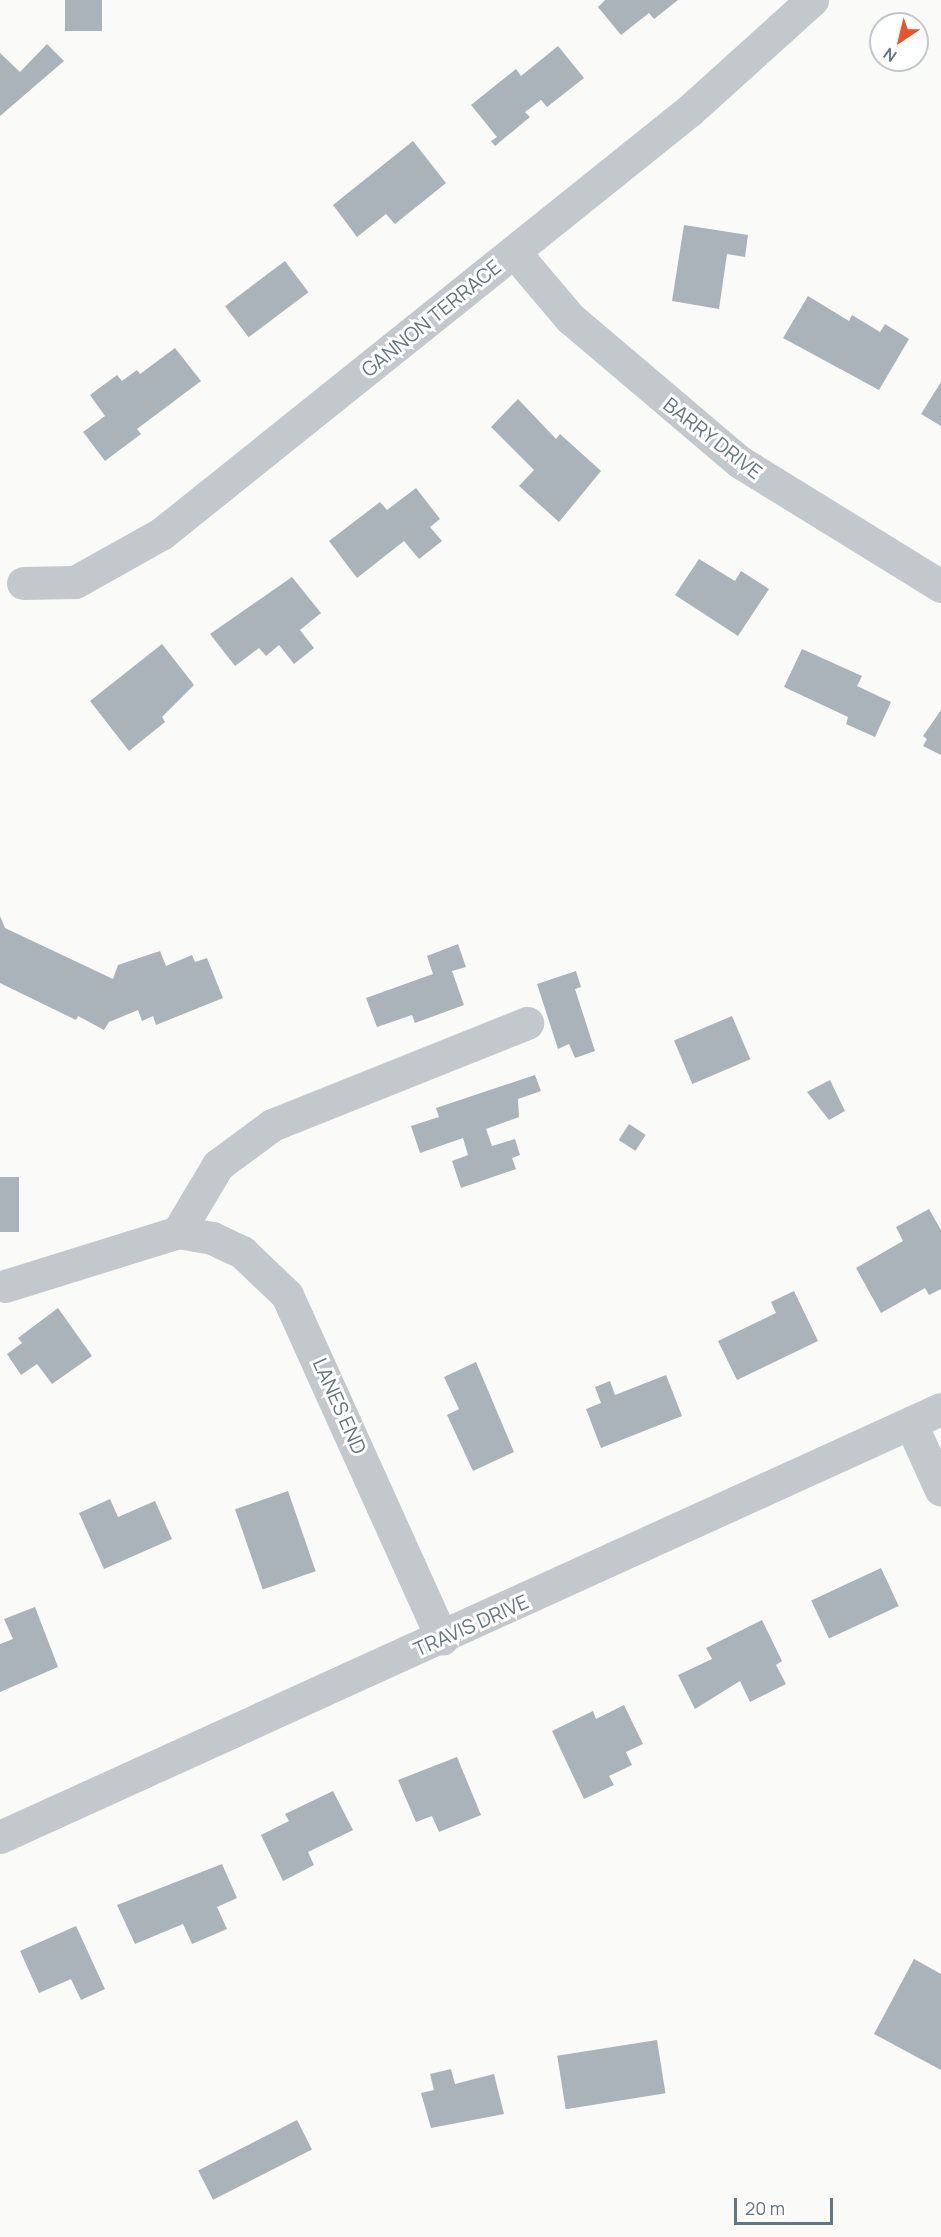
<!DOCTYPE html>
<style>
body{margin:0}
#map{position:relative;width:941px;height:2237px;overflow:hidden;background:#fafaf8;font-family:Manrope,sans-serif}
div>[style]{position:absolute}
.building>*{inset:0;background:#aab3b9;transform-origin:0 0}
.minor>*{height:33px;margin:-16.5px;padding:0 16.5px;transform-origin:16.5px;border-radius:16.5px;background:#c3c8cc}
span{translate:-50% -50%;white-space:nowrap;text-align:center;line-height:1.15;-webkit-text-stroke:6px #fff;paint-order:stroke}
.street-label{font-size:20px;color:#657683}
.north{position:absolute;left:869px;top:12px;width:60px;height:60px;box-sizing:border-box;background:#fff;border:2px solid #c1c8cd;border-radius:50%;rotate:215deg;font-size:16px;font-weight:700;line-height:24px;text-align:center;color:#657683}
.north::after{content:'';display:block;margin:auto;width:21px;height:27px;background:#e4572e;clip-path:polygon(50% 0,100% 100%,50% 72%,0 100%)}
.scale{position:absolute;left:734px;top:2198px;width:99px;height:27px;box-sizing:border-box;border:3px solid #657683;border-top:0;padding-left:8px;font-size:18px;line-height:21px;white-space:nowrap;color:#657683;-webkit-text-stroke:4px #fff;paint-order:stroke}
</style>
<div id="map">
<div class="building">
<div style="left:65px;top:0;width:37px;height:31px"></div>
<div style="clip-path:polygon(605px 0,678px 0,654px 19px,649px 13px,621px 35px,598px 7px)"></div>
<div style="clip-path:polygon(47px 44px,64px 61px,0 116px,0 53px,20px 72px)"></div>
<div style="clip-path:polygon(558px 46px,584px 78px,547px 107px,541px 100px,525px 112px,530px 117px,495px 146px,491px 141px,497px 137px,471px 105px,516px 69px,521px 76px)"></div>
<div style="clip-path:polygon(413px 141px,446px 183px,395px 224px,386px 214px,357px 237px,333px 205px)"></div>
<div style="clip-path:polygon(684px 225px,748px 235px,745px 257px,727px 254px,719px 309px,672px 301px)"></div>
<div style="left:285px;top:261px;width:39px;height:75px;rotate:53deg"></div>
<div style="clip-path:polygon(808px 296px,849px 321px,852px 315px,880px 332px,885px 324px,909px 339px,879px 390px,783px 338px)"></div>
<div style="clip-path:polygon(175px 348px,201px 381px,137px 429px,141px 434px,105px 461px,83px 432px,105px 416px,90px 395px,117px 375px,122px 381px,137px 370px,140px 374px)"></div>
<div style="clip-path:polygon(941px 382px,941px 426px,921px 414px)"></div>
<div style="clip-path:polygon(518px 399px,556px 439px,560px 434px,601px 471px,559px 522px,519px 486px,534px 470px,491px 427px)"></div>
<div style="clip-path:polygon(416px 488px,440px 519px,430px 527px,442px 541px,419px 559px,404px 541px,357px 578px,329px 541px,380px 502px,387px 510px)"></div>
<div style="clip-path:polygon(699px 559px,735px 581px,741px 571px,769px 589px,738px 636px,675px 595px)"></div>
<div style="clip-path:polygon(292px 577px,321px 613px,300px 630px,314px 648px,294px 664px,279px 645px,266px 656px,259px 648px,235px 666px,210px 634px)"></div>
<div style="clip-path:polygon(162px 644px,194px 685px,162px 717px,165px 722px,129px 751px,90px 701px)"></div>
<div style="clip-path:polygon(802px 649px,862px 676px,857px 686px,891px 702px,875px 737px,846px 724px,848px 717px,784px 687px)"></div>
<div style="clip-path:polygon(941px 710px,941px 755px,923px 746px,927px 739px,923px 736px)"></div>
<div style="clip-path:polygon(0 916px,5px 928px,113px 979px,118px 965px,160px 951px,166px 966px,192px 955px,195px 962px,207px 958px,223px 998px,156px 1025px,153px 1016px,142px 1021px,138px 1010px,109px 1022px,104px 1030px,78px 1016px,76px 1020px,0 983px)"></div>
<div style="clip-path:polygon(458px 944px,466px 967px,452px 971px,464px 1005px,415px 1023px,412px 1015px,377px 1027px,366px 998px,433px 974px,427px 956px)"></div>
<div style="clip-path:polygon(576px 971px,581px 987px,575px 989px,595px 1051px,575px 1058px,569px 1044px,558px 1049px,537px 984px)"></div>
<div style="left:732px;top:1016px;width:47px;height:63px;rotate:67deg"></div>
<div style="clip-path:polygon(535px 1075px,541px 1091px,518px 1099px,519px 1117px,486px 1129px,492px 1146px,515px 1139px,520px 1155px,512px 1158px,516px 1169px,461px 1188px,452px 1161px,468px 1155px,463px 1138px,420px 1153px,411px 1126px,439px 1117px,436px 1108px)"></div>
<div style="clip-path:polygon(830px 1080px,845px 1111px,829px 1120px,807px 1092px)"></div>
<div style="left:629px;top:1124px;width:20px;height:19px;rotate:33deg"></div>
<div style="left:0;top:1177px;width:19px;height:55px"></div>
<div style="clip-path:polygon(929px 1209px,941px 1230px,941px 1289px,929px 1295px,925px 1288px,881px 1313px,856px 1268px,903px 1241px,896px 1227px)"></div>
<div style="clip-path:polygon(794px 1291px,818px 1341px,737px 1380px,718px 1341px,776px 1313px,771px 1302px)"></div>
<div style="clip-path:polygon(58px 1308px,92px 1356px,52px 1384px,37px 1364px,21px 1375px,7px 1354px,22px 1343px,18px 1338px)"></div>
<div style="clip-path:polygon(476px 1362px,514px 1452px,473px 1471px,447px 1415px,459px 1409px,444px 1377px)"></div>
<div style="clip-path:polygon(666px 1375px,682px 1416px,601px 1448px,586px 1409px,601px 1403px,595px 1387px,610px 1381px,615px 1395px)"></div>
<div style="left:288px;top:1491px;width:85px;height:56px;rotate:71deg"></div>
<div style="clip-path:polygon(110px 1499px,118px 1517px,155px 1501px,172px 1539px,104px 1569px,79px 1513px)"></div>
<div style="left:881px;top:1568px;width:42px;height:77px;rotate:65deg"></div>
<div style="clip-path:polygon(35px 1607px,58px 1667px,0 1692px,0 1644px,13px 1639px,4px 1619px)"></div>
<div style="clip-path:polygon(762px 1620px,782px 1661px,776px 1665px,786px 1684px,750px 1702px,740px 1681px,695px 1709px,678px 1675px,712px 1659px,706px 1648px)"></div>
<div style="clip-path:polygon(624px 1705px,643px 1744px,626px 1752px,632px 1765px,609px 1776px,614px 1785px,584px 1799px,552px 1731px,593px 1711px,596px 1719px)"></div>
<div style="clip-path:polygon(457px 1757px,481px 1815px,439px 1832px,432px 1816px,416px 1822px,398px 1780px)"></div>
<div style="clip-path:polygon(333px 1791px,353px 1830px,308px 1852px,314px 1865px,283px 1881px,261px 1835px,289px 1821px,285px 1814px)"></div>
<div style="clip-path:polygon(222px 1864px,237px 1898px,217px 1907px,227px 1929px,192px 1944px,183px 1924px,135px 1944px,117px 1905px)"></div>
<div style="clip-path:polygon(76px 1926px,105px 1989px,81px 2000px,71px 1979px,39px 1993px,20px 1951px)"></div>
<div style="clip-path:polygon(914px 1959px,941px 1974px,941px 2070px,874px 2034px)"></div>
<div style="left:657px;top:2040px;width:54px;height:101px;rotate:81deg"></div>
<div style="clip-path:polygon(451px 2069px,455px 2084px,494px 2074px,504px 2114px,431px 2128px,421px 2093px,434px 2090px,430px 2074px)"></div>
<div style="left:297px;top:2120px;width:33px;height:111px;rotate:63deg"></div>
</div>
<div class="minor">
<div style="left:514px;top:252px;width:87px;rotate:49.7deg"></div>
<div style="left:570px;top:318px;width:223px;rotate:40.3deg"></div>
<div style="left:740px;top:462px;width:236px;rotate:31.7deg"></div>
<div style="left:23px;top:583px;width:52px;rotate:-1.1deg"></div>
<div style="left:75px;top:582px;width:98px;rotate:-29.2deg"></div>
<div style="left:161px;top:534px;width:677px;rotate:-38.7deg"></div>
<div style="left:689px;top:111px;width:166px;rotate:-42.1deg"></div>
<div style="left:178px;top:1232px;width:35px;rotate:10deg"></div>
<div style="left:212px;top:1238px;width:33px;rotate:25deg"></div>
<div style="left:242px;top:1252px;width:62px;rotate:43.7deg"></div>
<div style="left:287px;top:1295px;width:377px;rotate:65.7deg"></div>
<div style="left:5px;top:1286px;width:181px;rotate:-17.3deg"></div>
<div style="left:178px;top:1232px;width:78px;rotate:-59.2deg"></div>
<div style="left:218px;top:1165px;width:67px;rotate:-36.5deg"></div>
<div style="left:272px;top:1125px;width:275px;rotate:-21.8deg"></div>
<div style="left:911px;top:1424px;width:72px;rotate:65.6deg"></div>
<div style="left:0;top:1837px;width:1034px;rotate:-24.46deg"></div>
</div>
<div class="street-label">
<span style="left:431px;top:318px;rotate:-39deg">GANNON TERRACE</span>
<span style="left:713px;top:438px;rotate:38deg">BARRY DRIVE</span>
<span style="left:340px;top:1406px;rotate:66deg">LANES END</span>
<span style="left:471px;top:1625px;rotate:-24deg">TRAVIS DRIVE</span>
</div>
<div class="north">N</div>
<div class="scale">20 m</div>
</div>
